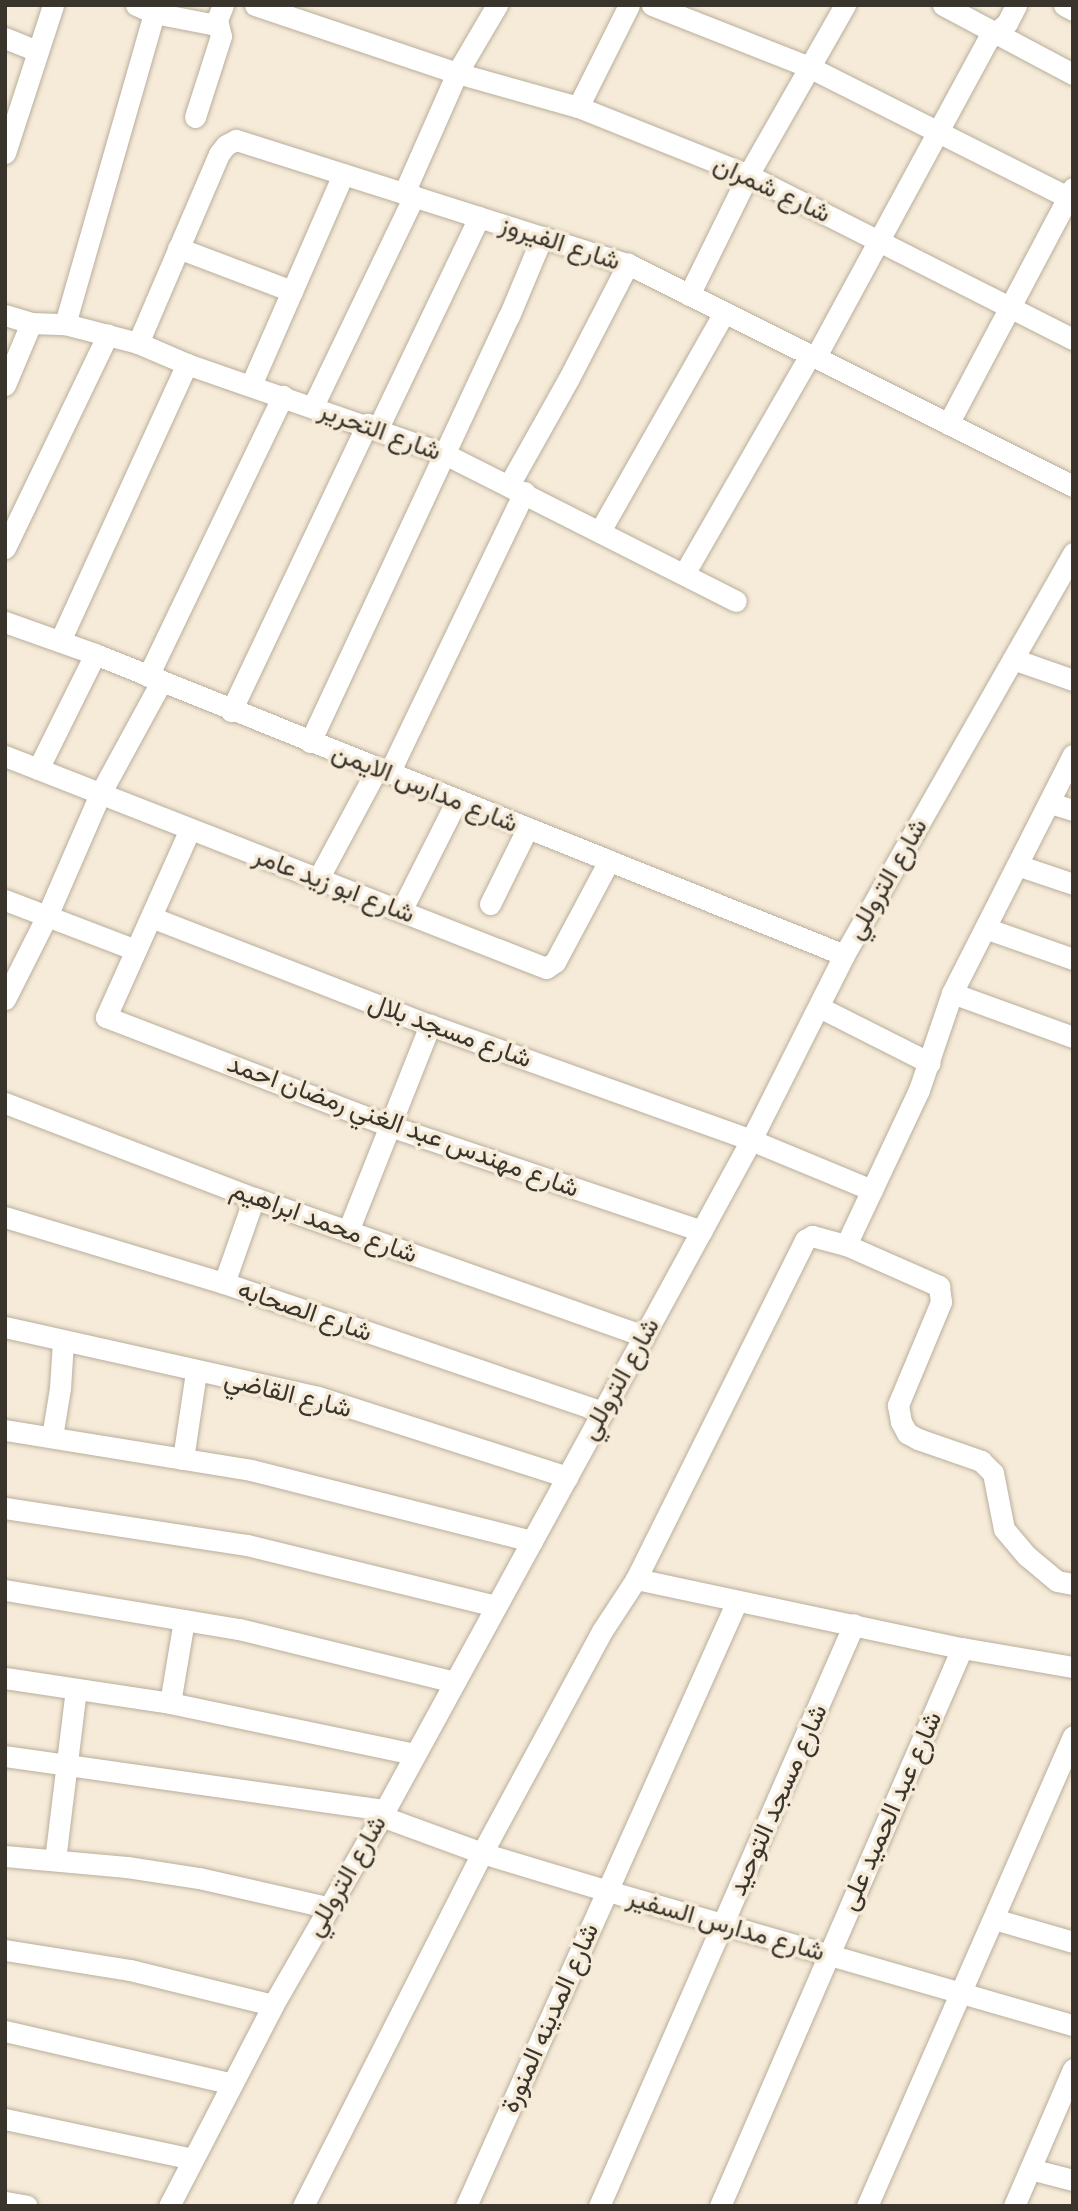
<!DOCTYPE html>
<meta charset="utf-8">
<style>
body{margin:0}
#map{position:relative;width:1078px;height:2211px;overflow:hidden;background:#f6ebd8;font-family:Cabin,Vazirmatn,sans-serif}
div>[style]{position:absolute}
.roads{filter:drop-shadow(0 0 2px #b9ae9c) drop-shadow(0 0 2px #b9ae9c)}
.minor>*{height:21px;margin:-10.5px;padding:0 10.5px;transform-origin:10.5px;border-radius:10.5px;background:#fff}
span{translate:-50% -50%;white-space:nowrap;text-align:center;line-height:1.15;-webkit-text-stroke:7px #f6ebd8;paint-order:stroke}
.street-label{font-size:26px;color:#39352d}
.frame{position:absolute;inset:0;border:7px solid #39352d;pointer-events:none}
</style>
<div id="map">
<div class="roads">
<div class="minor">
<div style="left:136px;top:5px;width:20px;rotate:24deg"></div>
<div style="left:154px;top:13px;width:58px;rotate:10.9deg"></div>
<div style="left:211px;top:24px;width:7px;rotate:-34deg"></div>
<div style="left:217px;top:20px;width:16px;rotate:-68deg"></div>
<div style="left:255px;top:5px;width:213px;rotate:18.6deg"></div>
<div style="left:457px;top:73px;width:126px;rotate:15.7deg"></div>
<div style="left:578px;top:107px;width:183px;rotate:21.8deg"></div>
<div style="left:748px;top:175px;width:364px;rotate:26.8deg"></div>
<div style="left:652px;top:5px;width:169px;rotate:21.5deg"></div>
<div style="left:809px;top:67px;width:296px;rotate:26.7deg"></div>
<div style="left:943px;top:5px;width:147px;rotate:28deg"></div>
<div style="left:1064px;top:5px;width:10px;rotate:29deg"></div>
<div style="left:5px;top:38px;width:35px;rotate:22deg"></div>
<div style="left:578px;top:107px;width:114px;rotate:-63.4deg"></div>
<div style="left:195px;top:117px;width:85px;rotate:-72.2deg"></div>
<div style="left:221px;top:36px;width:16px;rotate:-104deg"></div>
<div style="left:5px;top:153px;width:156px;rotate:-72deg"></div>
<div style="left:404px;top:193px;width:131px;rotate:-66.2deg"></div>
<div style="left:457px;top:73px;width:79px;rotate:-59.5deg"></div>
<div style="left:178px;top:248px;width:122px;rotate:20.7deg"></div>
<div style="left:689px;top:295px;width:134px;rotate:-63.8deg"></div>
<div style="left:748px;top:175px;width:196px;rotate:-60.3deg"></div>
<div style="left:5px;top:315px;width:27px;rotate:17deg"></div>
<div style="left:31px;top:323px;width:34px;rotate:2deg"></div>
<div style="left:65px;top:324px;width:75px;rotate:14.6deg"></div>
<div style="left:138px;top:343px;width:53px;rotate:23.2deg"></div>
<div style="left:187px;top:364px;width:271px;rotate:19.2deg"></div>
<div style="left:443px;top:453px;width:328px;rotate:26.8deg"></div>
<div style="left:65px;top:324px;width:323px;rotate:-74deg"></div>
<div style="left:138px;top:343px;width:206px;rotate:-66.8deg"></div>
<div style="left:219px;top:154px;width:11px;rotate:-52deg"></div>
<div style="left:226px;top:145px;width:11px;rotate:-27deg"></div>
<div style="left:236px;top:140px;width:411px;rotate:17.6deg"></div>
<div style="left:628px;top:264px;width:497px;rotate:26.5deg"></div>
<div style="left:815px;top:358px;width:363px;rotate:-61.5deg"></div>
<div style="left:988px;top:39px;width:25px;rotate:-40deg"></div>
<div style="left:1007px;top:23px;width:20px;rotate:-63deg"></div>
<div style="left:5px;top:385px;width:67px;rotate:-67.2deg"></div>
<div style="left:251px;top:385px;width:230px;rotate:-66.4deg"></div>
<div style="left:313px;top:406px;width:233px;rotate:-64.3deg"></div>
<div style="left:948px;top:424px;width:267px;rotate:-62.1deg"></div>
<div style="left:378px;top:428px;width:234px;rotate:-64.4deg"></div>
<div style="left:509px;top:485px;width:120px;rotate:-60.7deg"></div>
<div style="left:568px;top:380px;width:131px;rotate:-62.7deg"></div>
<div style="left:600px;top:531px;width:251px;rotate:-60.4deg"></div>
<div style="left:5px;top:548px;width:237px;rotate:-64.3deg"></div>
<div style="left:684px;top:574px;width:253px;rotate:-60.1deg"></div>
<div style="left:5px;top:622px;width:96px;rotate:19.6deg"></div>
<div style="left:95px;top:654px;width:807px;rotate:21.89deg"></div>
<div style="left:60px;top:641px;width:305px;rotate:-65.4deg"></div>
<div style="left:1013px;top:659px;width:64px;rotate:19.3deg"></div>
<div style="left:148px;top:676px;width:311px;rotate:-64.3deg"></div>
<div style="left:231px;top:711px;width:318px;rotate:-64.6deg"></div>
<div style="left:310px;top:742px;width:470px;rotate:-65deg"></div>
<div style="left:509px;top:316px;width:86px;rotate:-67.3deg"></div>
<div style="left:5px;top:756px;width:581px;rotate:21.4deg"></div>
<div style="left:546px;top:968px;width:11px;rotate:-34deg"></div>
<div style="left:555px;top:962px;width:115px;rotate:-61.9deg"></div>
<div style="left:38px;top:769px;width:128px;rotate:-63.6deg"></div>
<div style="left:389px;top:773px;width:312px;rotate:-64.3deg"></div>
<div style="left:1050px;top:803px;width:24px;rotate:17deg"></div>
<div style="left:190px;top:829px;width:206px;rotate:114.1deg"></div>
<div style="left:106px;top:1017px;width:304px;rotate:21deg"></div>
<div style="left:390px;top:1126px;width:329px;rotate:18.6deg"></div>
<div style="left:1017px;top:865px;width:59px;rotate:18.7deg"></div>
<div style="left:318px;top:879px;width:125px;rotate:-61.8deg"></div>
<div style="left:5px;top:900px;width:140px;rotate:20.9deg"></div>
<div style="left:490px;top:904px;width:84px;rotate:-63.7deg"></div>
<div style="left:401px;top:911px;width:124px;rotate:-63.2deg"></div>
<div style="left:151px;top:917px;width:299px;rotate:21.2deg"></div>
<div style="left:430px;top:1025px;width:341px;rotate:19.7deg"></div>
<div style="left:751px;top:1140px;width:131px;rotate:22.5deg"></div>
<div style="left:985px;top:928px;width:93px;rotate:19.4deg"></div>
<div style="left:952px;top:993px;width:129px;rotate:20deg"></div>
<div style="left:5px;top:999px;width:93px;rotate:-63.2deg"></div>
<div style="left:47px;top:916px;width:133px;rotate:-66.5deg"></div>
<div style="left:100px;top:794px;width:128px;rotate:-61.4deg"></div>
<div style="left:819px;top:1007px;width:124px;rotate:26.8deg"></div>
<div style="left:5px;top:1103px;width:267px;rotate:20.9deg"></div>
<div style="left:254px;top:1198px;width:414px;rotate:19.5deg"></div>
<div style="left:5px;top:1217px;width:229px;rotate:16.8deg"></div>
<div style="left:224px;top:1283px;width:400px;rotate:18.8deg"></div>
<div style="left:348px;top:1231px;width:222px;rotate:-68.3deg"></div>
<div style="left:846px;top:1245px;width:171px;rotate:-64.8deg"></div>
<div style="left:919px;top:1090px;width:102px;rotate:-71.2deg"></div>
<div style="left:952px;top:993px;width:267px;rotate:-63.1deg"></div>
<div style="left:224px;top:1283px;width:90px;rotate:-70.6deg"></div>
<div style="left:5px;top:1327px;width:321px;rotate:12.6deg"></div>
<div style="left:318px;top:1397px;width:262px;rotate:17.8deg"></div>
<div style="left:5px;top:1430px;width:249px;rotate:9.2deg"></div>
<div style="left:251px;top:1470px;width:290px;rotate:14.2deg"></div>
<div style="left:52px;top:1437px;width:50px;rotate:-80.7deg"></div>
<div style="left:60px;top:1388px;width:47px;rotate:-86.3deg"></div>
<div style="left:183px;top:1459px;width:88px;rotate:-81.5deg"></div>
<div style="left:5px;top:1508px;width:245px;rotate:8.7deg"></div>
<div style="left:247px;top:1545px;width:256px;rotate:13.8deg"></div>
<div style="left:636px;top:1579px;width:333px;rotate:12deg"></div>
<div style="left:962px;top:1648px;width:113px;rotate:9.7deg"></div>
<div style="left:5px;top:1590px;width:237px;rotate:9.5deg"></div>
<div style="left:239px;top:1629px;width:222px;rotate:13.8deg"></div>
<div style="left:5px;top:1678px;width:167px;rotate:8.6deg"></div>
<div style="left:170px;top:1703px;width:250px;rotate:11.8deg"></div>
<div style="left:170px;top:1703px;width:84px;rotate:-80.4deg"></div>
<div style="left:5px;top:1756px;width:384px;rotate:8.1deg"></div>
<div style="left:381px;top:1816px;width:108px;rotate:20.1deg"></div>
<div style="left:482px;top:1853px;width:132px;rotate:16.8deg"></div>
<div style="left:608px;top:1891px;width:484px;rotate:16.1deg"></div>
<div style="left:5px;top:1856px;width:122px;rotate:5.2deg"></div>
<div style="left:127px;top:1867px;width:73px;rotate:8.7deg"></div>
<div style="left:199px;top:1878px;width:131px;rotate:12.8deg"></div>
<div style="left:55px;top:1860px;width:172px;rotate:-83deg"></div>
<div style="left:994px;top:1919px;width:82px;rotate:16.2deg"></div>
<div style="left:5px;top:1950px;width:127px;rotate:9.1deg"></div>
<div style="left:130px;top:1970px;width:147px;rotate:13.8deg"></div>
<div style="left:5px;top:2031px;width:233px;rotate:13.1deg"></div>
<div style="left:5px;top:2119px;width:192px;rotate:12deg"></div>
<div style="left:1030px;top:2169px;width:44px;rotate:14.3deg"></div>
<div style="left:5px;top:2202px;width:22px;rotate:10deg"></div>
<div style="left:169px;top:2206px;width:226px;rotate:-62.6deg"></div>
<div style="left:273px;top:2005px;width:225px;rotate:-60.1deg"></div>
<div style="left:385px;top:1810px;width:763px;rotate:-61.35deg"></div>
<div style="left:751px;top:1140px;width:207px;rotate:-63.3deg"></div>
<div style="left:844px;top:955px;width:463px;rotate:-60.3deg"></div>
<div style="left:303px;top:2206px;width:396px;rotate:-63.1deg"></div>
<div style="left:482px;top:1853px;width:252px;rotate:-61.6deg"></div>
<div style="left:602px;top:1631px;width:62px;rotate:-56.8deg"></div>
<div style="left:636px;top:1579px;width:379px;rotate:-63.5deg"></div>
<div style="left:805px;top:1240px;width:8px;rotate:-30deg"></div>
<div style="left:812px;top:1236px;width:35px;rotate:15deg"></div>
<div style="left:846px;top:1245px;width:102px;rotate:23.8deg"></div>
<div style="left:939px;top:1286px;width:16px;rotate:83deg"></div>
<div style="left:941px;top:1302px;width:112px;rotate:112.7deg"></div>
<div style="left:898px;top:1405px;width:17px;rotate:80deg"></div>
<div style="left:901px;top:1422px;width:13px;rotate:61deg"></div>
<div style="left:907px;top:1433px;width:13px;rotate:29deg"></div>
<div style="left:918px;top:1439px;width:67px;rotate:19.2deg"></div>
<div style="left:981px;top:1461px;width:17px;rotate:45deg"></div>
<div style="left:993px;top:1473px;width:57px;rotate:78.9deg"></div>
<div style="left:1004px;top:1529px;width:35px;rotate:50deg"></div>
<div style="left:1027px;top:1556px;width:39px;rotate:40deg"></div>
<div style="left:1057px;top:1581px;width:16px;rotate:11deg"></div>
<div style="left:466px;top:2206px;width:663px;rotate:-65.87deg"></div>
<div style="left:599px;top:2206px;width:635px;rotate:-66.34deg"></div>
<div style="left:720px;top:2206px;width:608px;rotate:-66.55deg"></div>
<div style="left:867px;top:2206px;width:513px;rotate:-66.33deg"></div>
<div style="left:1014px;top:2206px;width:149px;rotate:-66.7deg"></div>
</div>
</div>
<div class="street-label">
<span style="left:772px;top:189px;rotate:25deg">شارع شمران</span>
<span style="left:560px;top:243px;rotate:18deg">شارع الفيروز</span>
<span style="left:380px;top:431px;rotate:20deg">شارع التحرير</span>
<span style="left:425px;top:788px;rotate:22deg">شارع مدارس الايمن</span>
<span style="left:887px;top:879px;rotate:-60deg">شارع التروللي</span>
<span style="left:334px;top:885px;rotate:21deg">شارع ابو زيد عامر</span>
<span style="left:450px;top:1031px;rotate:20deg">شارع مسجد بلال</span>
<span style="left:403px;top:1126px;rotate:20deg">شارع مهندس عبد الغني رمضان احمد</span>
<span style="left:324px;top:1222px;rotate:20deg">شارع محمد ابراهيم</span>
<span style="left:305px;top:1311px;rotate:19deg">شارع الصحابه</span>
<span style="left:620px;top:1379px;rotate:-61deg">شارع التروللي</span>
<span style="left:288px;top:1394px;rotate:14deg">شارع القاضي</span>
<span style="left:778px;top:1800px;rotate:-66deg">شارع مسجد التوحيد</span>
<span style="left:891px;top:1811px;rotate:-66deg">شارع عبد الحميد على</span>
<span style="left:346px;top:1876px;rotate:-60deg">شارع التروللي</span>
<span style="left:726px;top:1925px;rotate:16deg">شارع مدارس السفير</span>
<span style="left:550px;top:2018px;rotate:-66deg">شارع المدينه المنورة</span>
</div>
<div class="frame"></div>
</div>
